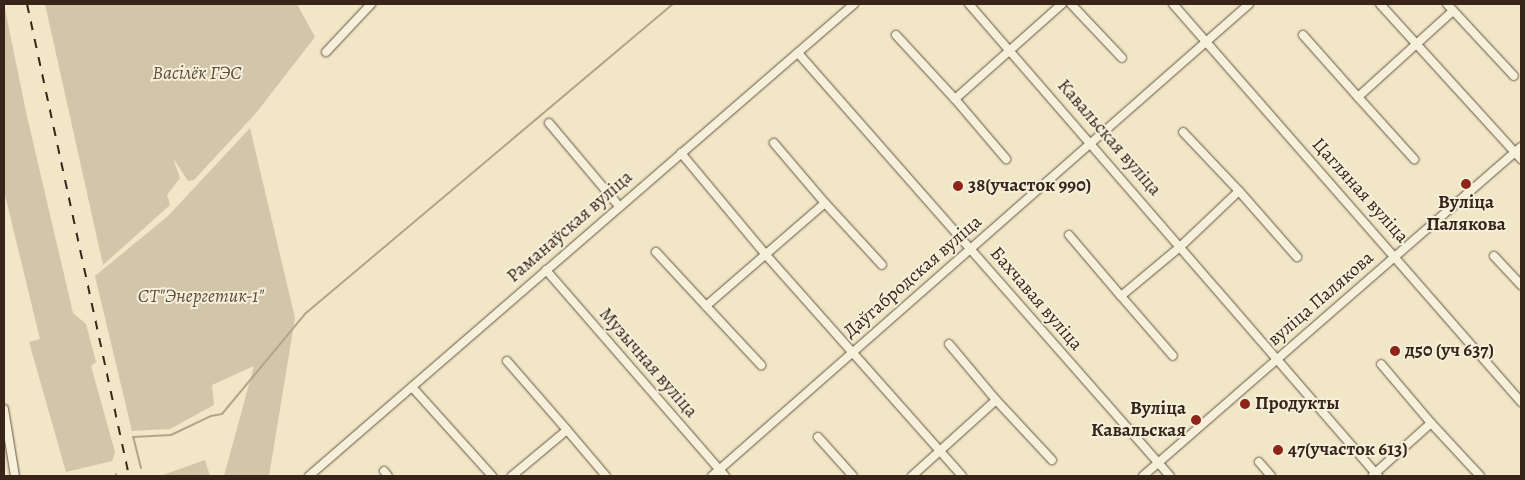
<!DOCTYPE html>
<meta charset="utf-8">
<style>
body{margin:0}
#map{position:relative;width:1525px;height:480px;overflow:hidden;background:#f1e6c6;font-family:Alegreya,serif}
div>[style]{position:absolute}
.green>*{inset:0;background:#d2c5a9}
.stream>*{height:2px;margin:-1px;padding:0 1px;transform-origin:1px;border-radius:1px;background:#b2a48b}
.roads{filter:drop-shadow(0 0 1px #665444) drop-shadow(0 0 1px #665444)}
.minor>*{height:8px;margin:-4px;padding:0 4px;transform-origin:4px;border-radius:4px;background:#f6efda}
.rail>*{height:2px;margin-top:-1px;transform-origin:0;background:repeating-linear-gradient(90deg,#382419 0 9px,transparent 0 18px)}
.dots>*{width:14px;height:14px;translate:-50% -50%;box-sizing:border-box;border:2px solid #f6efda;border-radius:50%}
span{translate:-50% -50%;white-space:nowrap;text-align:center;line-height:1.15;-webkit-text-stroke:4px #f6efda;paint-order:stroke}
.park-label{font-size:19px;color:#5e4c3d;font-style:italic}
.street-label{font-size:19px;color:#382419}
.poi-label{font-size:19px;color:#382419;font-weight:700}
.left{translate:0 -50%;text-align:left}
.right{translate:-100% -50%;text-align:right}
.frame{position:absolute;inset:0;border:5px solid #382419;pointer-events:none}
</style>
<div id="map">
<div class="green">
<div style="clip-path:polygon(4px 4px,26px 112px,73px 313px,86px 324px,96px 362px,91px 366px,115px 452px,112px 461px,66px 472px,29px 342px,40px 339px,4px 191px)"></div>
<div style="clip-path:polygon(45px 4px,297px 4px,315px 37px,256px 113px,194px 180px,188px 181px,173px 158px,180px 178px,167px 195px,170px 205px,103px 265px)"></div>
<div style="clip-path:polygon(250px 128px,295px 318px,269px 476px,224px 476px,254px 366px,212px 385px,214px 405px,170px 429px,132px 431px,95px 276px,168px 216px)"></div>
<div style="clip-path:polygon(205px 460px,210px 476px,160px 476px)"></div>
</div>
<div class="stream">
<div style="left:141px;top:468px;width:32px;rotate:-104deg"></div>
<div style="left:133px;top:437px;width:38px;rotate:-3deg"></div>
<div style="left:171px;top:435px;width:44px;rotate:-25.4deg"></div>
<div style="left:211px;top:416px;width:11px;rotate:-10deg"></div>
<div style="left:222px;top:414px;width:131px;rotate:-50.3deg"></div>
<div style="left:306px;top:313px;width:480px;rotate:-40.1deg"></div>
<div style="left:116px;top:474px;width:2px;rotate:90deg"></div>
</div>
<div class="roads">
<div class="minor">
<div style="left:969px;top:4px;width:625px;rotate:49.09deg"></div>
<div style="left:1071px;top:4px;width:74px;rotate:46.6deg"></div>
<div style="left:1173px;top:4px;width:529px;rotate:48.83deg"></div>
<div style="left:1380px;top:4px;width:210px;rotate:47.7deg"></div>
<div style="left:1447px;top:4px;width:98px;rotate:47.1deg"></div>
<div style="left:896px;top:35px;width:87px;rotate:47.3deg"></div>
<div style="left:955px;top:99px;width:143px;rotate:-41.6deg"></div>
<div style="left:1303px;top:35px;width:83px;rotate:48.4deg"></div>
<div style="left:1358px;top:97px;width:128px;rotate:-42.2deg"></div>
<div style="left:326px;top:52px;width:66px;rotate:-46.8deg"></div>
<div style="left:798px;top:53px;width:563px;rotate:48.67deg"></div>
<div style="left:1358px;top:97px;width:84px;rotate:47.9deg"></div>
<div style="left:955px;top:99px;width:79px;rotate:49.6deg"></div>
<div style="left:549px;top:123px;width:109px;rotate:49.9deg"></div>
<div style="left:681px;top:153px;width:133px;rotate:50.2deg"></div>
<div style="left:766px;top:255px;width:295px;rotate:48.4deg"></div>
<div style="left:1239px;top:191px;width:88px;rotate:48.7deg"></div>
<div style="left:825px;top:203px;width:84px;rotate:47.4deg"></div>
<div style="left:1069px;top:235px;width:80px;rotate:49.6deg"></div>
<div style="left:1121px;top:296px;width:78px;rotate:-39.8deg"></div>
<div style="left:1181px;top:246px;width:80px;rotate:-43.5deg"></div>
<div style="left:1239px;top:191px;width:81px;rotate:-133.5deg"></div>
<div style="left:656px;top:252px;width:74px;rotate:47.2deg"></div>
<div style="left:706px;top:306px;width:157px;rotate:-40.9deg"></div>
<div style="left:825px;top:203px;width:79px;rotate:-130.4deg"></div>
<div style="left:1494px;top:256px;width:40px;rotate:47deg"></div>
<div style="left:546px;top:270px;width:273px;rotate:49deg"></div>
<div style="left:1121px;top:296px;width:79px;rotate:49.1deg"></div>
<div style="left:706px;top:306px;width:81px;rotate:47deg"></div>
<div style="left:507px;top:361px;width:91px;rotate:49deg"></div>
<div style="left:567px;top:430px;width:72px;rotate:140.1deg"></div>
<div style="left:412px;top:387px;width:120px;rotate:48deg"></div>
<div style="left:996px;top:400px;width:82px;rotate:47deg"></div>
<div style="left:4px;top:409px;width:68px;rotate:80.7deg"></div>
<div style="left:1431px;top:423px;width:72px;rotate:47.2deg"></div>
<div style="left:567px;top:430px;width:60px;rotate:49.7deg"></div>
<div style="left:818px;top:437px;width:52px;rotate:48.1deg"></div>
<div style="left:1259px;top:462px;width:18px;rotate:49deg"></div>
<div style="left:384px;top:471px;width:6px;rotate:51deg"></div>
<div style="left:1373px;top:475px;width:78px;rotate:-41.9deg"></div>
<div style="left:1431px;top:423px;width:77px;rotate:-130.3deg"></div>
<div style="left:309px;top:476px;width:721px;rotate:-40.89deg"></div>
<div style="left:712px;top:476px;width:715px;rotate:-41.31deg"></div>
<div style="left:912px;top:476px;width:113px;rotate:-42.1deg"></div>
<div style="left:996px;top:400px;width:73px;rotate:-130deg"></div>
<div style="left:1143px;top:476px;width:501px;rotate:-41.04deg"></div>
</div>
</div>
<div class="rail">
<div style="left:27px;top:4px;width:483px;rotate:77.8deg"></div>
</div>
<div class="dots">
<div style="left:1466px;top:184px;background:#8f2418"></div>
<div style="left:958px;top:186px;background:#8f2418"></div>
<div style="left:1395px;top:351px;background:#8f2418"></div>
<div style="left:1245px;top:404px;background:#8f2418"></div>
<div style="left:1196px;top:420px;background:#8f2418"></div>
<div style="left:1278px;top:450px;background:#8f2418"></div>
</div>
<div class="park-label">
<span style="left:197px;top:74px">Васілёк ГЭС</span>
<span style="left:201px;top:297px">СТ"Энергетик-1"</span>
</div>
<div class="street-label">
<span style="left:1109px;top:138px;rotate:49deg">Кавальская вуліца</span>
<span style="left:1360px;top:191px;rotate:48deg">Цагляная вуліца</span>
<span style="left:570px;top:227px;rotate:-41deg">Раманаўская вуліца</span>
<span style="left:913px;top:277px;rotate:-41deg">Даўгабродская вуліца</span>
<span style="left:1036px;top:299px;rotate:49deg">Бахчавая вуліца</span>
<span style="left:1321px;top:299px;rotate:-41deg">вуліца Палякова</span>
<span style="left:648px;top:363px;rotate:49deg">Музычная вуліца</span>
</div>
<div class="poi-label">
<span class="left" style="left:968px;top:186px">38(участок 990)</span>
<span style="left:1466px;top:214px">Вуліца<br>Палякова</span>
<span class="left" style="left:1405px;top:351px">д50 (уч 637)</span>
<span class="left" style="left:1255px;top:404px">Продукты</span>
<span class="right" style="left:1186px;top:420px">Вуліца<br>Кавальская</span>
<span class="left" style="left:1288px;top:450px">47(участок 613)</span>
</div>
<div class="frame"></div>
</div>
